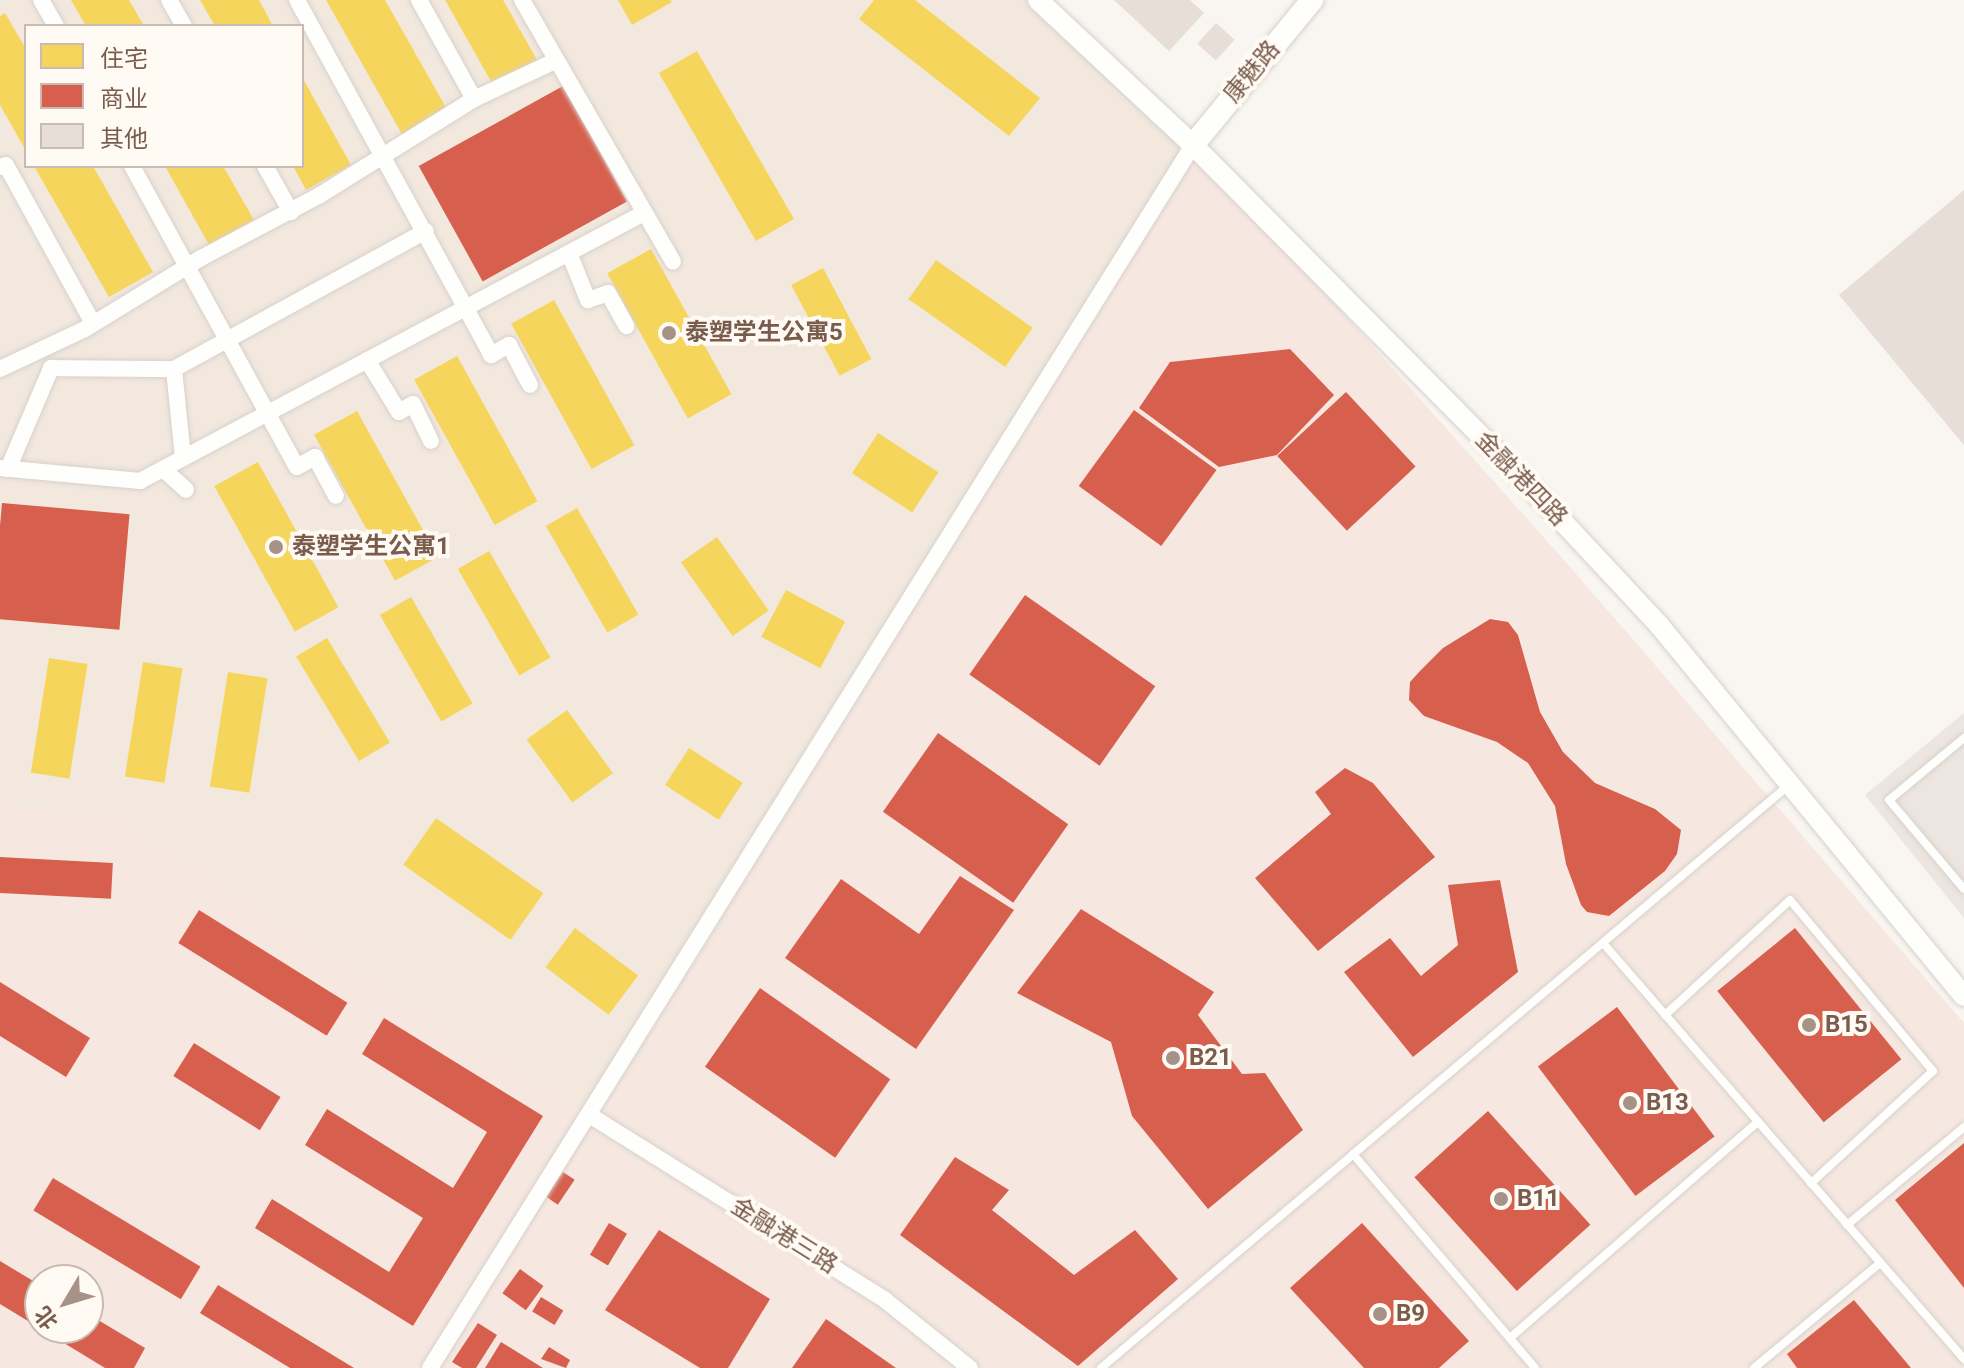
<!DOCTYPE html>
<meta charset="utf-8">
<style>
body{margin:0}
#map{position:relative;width:1964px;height:1368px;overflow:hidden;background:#f9f5f0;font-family:Roboto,"Noto Sans SC",sans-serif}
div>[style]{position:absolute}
.residential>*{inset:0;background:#f2e8de}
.commercial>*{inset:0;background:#f6e8e1}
.industrial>*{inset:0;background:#ede5e0}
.homes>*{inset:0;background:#f6d55c;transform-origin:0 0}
.shops>*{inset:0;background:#d6604d;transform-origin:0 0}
.building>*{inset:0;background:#e6ded7;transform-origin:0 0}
.roads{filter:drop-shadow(0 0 2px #d7d1cb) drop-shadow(0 0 2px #d7d1cb)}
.service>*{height:8px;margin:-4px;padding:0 4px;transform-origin:4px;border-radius:4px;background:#fefefd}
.minor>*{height:16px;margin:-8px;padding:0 8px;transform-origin:8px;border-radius:8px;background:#fefefd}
.tertiary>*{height:20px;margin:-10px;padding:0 10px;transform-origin:10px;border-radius:10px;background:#fefefd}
.secondary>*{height:22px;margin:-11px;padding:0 11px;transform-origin:11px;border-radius:11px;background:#fefefd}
.dots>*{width:22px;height:22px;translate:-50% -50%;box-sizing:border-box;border:4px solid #fffaf3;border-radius:50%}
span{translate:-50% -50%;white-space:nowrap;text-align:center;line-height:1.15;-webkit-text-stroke:8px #fffaf3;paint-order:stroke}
.street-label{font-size:24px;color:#7a5c4d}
.poi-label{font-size:24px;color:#7a5c4d;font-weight:700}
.left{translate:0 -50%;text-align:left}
.legend{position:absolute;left:24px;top:24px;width:280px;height:144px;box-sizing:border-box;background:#fffaf3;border:2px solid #cabbb1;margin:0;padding:10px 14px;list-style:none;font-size:24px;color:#7a5c4d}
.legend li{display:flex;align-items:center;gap:16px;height:40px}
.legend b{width:40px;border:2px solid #cabbb1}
.north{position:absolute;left:24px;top:1264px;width:80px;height:80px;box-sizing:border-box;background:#fffaf3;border:2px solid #cabbb1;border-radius:50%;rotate:232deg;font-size:22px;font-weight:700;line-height:32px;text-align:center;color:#7a5c4d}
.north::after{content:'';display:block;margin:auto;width:28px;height:36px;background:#a69286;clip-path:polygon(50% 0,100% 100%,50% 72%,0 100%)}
</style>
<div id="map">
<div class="residential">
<div style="clip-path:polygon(evenodd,0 0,1033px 0,1193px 145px,591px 1116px,123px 820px,0 803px,0 0,26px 26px,302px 26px,302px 166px,26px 166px,26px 26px)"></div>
</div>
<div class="commercial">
<div style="clip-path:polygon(evenodd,1193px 145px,1572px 569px,1964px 1023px,1964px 1368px,0 1368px,0 803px,123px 820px,590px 1115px,1193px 145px,40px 1280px,88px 1280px,88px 1328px,40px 1328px,40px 1280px)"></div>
</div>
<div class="industrial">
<div style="clip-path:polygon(1964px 713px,1964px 918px,1865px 795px)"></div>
</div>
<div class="homes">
<div style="clip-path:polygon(71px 0,129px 0,144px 26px,86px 26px)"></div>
<div style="clip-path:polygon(200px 0,259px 0,273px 26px,215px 26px)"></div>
<div style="clip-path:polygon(326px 0,385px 0,448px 111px,403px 136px)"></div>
<div style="clip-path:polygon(445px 0,503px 0,537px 60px,493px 85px)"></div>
<div style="clip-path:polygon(618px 0,670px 0,672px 2px,632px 25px)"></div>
<div style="clip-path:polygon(874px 0,915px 0,1040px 98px,1009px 136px,859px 19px)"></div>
<div style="clip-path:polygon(5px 13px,26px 49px,26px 151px,0 105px,0 16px)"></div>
<div style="left:697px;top:51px;width:194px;height:44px;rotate:60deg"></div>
<div style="clip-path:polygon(302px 77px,351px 165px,306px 190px,293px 166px,302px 166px)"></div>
<div style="clip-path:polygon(34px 166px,93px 166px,153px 272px,109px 297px)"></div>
<div style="clip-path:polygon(165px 166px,223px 166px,254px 220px,209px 245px)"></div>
<div style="left:651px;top:249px;width:166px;height:50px;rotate:61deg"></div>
<div style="left:936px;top:260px;width:118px;height:48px;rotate:35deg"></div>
<div style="left:823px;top:268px;width:103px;height:36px;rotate:62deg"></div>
<div style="left:554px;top:300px;width:166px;height:49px;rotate:61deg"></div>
<div style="left:457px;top:356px;width:166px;height:49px;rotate:61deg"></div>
<div style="left:357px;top:411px;width:167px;height:49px;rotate:61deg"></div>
<div style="left:878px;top:433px;width:72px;height:48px;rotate:33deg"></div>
<div style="left:258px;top:462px;width:166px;height:50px;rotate:61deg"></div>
<div style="left:577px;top:508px;width:123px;height:36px;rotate:60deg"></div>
<div style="left:717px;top:537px;width:90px;height:44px;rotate:55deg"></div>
<div style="left:489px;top:551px;width:123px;height:36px;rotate:60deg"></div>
<div style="left:786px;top:590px;width:67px;height:53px;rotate:28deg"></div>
<div style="left:411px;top:597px;width:123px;height:36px;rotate:60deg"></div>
<div style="left:327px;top:638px;width:122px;height:36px;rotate:59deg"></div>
<div style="left:49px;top:658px;width:39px;height:116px;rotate:9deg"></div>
<div style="left:143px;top:662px;width:40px;height:116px;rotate:9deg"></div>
<div style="left:228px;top:672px;width:40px;height:116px;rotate:9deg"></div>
<div style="left:567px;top:710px;width:78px;height:50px;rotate:54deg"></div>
<div style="left:689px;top:748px;width:64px;height:44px;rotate:33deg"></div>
<div style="left:436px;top:818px;width:131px;height:57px;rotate:35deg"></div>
<div style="left:575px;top:928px;width:79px;height:49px;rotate:37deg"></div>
</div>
<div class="shops">
<div style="left:563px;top:86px;width:132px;height:165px;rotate:61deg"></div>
<div style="clip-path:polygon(1290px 349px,1334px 395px,1277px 455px,1219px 467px,1139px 408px,1170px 362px)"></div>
<div style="left:1346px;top:392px;width:102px;height:94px;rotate:47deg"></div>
<div style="left:1134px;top:410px;width:102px;height:94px;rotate:36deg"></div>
<div style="left:2px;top:503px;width:128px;height:116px;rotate:5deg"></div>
<div style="left:1025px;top:595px;width:159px;height:97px;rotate:35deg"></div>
<div style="clip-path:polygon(1490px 619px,1508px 622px,1518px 635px,1540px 712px,1563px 752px,1595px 783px,1655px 809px,1681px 830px,1677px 854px,1665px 871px,1609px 916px,1587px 912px,1581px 905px,1566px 864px,1555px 806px,1528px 763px,1497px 742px,1424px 716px,1409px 700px,1410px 682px,1420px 671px,1443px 648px)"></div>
<div style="left:938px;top:733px;width:159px;height:96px;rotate:35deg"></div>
<div style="clip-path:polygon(1345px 768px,1373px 783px,1435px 857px,1318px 951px,1255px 878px,1331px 814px,1315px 792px)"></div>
<div style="left:0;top:857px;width:113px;height:36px;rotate:3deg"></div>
<div style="clip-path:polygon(960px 876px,1014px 910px,916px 1049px,785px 958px,841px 879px,919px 934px)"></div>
<div style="clip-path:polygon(1500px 880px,1518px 972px,1413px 1057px,1344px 972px,1390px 938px,1421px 976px,1458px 945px,1448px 885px)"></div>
<div style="clip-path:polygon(1081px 909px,1214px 992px,1198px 1015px,1242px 1074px,1265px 1073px,1303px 1130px,1208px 1209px,1132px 1116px,1111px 1042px,1017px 993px)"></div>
<div style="left:199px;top:910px;width:175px;height:39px;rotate:32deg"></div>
<div style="left:1795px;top:928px;width:169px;height:100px;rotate:51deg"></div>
<div style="clip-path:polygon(0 982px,90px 1038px,66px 1077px,0 1036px)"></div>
<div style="left:760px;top:988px;width:159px;height:96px;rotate:35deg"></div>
<div style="left:1617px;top:1007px;width:162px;height:99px;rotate:53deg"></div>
<div style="clip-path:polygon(384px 1018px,543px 1116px,413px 1326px,255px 1228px,272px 1199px,389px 1272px,423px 1218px,305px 1145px,327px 1109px,453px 1188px,487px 1132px,362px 1054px)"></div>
<div style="left:194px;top:1043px;width:102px;height:39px;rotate:32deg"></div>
<div style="left:1488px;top:1111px;width:153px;height:99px;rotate:48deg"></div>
<div style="clip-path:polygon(1964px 1143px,1964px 1288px,1895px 1200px)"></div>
<div style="clip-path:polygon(955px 1157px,1009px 1190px,992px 1210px,1074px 1275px,1135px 1230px,1178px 1279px,1078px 1366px,900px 1235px)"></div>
<div style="left:563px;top:1172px;width:14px;height:30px;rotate:34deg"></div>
<div style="left:53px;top:1178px;width:172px;height:38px;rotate:31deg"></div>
<div style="left:609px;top:1223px;width:21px;height:37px;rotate:31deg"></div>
<div style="clip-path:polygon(1362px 1223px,1469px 1341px,1439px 1368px,1364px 1368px,1290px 1288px)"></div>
<div style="clip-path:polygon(659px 1230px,770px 1299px,728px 1368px,700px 1368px,605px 1310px)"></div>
<div style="clip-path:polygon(0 1261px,40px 1285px,40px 1328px,88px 1328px,88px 1314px,145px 1348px,134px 1368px,105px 1368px,0 1304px)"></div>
<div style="left:520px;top:1269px;width:29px;height:30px;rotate:36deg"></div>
<div style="clip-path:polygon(218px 1285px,354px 1368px,290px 1368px,200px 1313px)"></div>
<div style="left:541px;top:1297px;width:26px;height:17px;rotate:31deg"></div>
<div style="clip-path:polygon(1854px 1300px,1911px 1368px,1797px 1368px,1787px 1354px)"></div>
<div style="clip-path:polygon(826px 1319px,896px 1368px,792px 1368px)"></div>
<div style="clip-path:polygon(478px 1323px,497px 1335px,476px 1368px,462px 1368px,452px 1362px)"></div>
<div style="clip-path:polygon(501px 1342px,543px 1368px,485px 1368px)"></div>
<div style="clip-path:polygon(549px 1347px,570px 1360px,566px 1368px,541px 1359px)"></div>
</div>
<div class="building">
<div style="clip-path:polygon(1114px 0,1190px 0,1204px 13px,1169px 51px)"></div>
<div style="left:1216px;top:23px;width:25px;height:28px;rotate:42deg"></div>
<div style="clip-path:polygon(1964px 190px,1964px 445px,1839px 295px)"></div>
</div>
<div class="roads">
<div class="service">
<div style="left:1964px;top:738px;width:97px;rotate:140.4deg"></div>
<div style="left:1889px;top:800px;width:116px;rotate:49.9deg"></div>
<div style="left:1603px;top:943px;width:551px;rotate:49.05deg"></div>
<div style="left:1665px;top:1015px;width:170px;rotate:-42.6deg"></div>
<div style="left:1790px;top:900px;width:223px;rotate:50.1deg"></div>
<div style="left:1933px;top:1071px;width:166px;rotate:137.4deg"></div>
<div style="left:1353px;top:1154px;width:281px;rotate:49.6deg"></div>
<div style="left:1847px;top:1225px;width:153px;rotate:-39.9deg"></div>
<div style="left:1510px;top:1338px;width:329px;rotate:-41.1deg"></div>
<div style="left:1101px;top:1368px;width:902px;rotate:-40.28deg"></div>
<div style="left:1754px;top:1368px;width:164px;rotate:-39.8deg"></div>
</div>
<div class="minor">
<div style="left:41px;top:0;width:30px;rotate:60deg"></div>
<div style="left:169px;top:0;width:30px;rotate:60deg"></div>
<div style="left:297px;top:0;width:405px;rotate:61.3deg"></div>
<div style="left:491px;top:355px;width:21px;rotate:-29deg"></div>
<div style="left:509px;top:345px;width:45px;rotate:62.3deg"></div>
<div style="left:419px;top:0;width:113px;rotate:60.9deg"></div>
<div style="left:522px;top:0;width:302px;rotate:60deg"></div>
<div style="left:132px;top:166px;width:343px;rotate:61.3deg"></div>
<div style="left:297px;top:467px;width:21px;rotate:-29deg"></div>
<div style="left:315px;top:457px;width:44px;rotate:61.7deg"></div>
<div style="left:265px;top:166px;width:53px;rotate:60.5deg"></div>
<div style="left:0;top:167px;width:6px;rotate:-18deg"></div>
<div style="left:6px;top:165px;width:180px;rotate:61.2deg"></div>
<div style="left:569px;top:253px;width:51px;rotate:68deg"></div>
<div style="left:588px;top:300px;width:21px;rotate:-19deg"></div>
<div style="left:608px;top:293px;width:38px;rotate:61deg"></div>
<div style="left:367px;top:360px;width:61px;rotate:58.4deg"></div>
<div style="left:399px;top:412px;width:16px;rotate:-30deg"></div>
<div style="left:413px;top:404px;width:41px;rotate:64.1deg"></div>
<div style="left:0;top:369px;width:94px;rotate:-25.2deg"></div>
<div style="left:85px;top:329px;width:136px;rotate:-31.5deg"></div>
<div style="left:201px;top:258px;width:135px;rotate:-27.9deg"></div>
<div style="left:320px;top:195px;width:181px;rotate:-31.9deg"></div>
<div style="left:474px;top:99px;width:89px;rotate:-25.1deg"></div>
<div style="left:174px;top:369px;width:89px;rotate:84.2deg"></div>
<div style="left:0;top:468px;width:141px;rotate:5.3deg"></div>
<div style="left:140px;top:481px;width:571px;rotate:-28deg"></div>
<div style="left:8px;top:469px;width:110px;rotate:-66.9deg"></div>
<div style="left:51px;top:368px;width:123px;rotate:0.5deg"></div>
<div style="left:174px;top:369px;width:287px;rotate:-28.7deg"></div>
<div style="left:163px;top:469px;width:31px;rotate:42deg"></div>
<div style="left:591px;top:1116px;width:347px;rotate:32deg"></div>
<div style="left:885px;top:1300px;width:109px;rotate:38.7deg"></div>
<div style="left:430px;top:1368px;width:1441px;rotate:-58.04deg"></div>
</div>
<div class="tertiary">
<div style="left:1038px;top:0;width:212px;rotate:43.1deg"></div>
<div style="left:1193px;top:145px;width:467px;rotate:45.3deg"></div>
<div style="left:1521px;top:477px;width:202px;rotate:47deg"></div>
<div style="left:1659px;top:625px;width:480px;rotate:50.6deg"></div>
</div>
<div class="secondary">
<div style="left:1193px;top:145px;width:188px;rotate:-50.6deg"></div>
</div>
</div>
<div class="dots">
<div style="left:669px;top:333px;background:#a69286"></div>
<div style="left:276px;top:547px;background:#a69286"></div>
<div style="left:1809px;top:1025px;background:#a69286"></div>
<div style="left:1173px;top:1058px;background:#a69286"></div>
<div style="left:1630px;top:1103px;background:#a69286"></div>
<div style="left:1501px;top:1199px;background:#a69286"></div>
<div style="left:1380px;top:1314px;background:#a69286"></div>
</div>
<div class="street-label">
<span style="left:1252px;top:72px;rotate:-50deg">康魅路</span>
<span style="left:1521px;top:479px;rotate:46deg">金融港四路</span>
<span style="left:784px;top:1236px;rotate:32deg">金融港三路</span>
</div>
<div class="poi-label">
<span class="left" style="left:685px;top:333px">泰塑学生公寓5</span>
<span class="left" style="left:292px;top:547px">泰塑学生公寓1</span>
<span class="left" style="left:1825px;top:1025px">B15</span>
<span class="left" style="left:1189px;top:1058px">B21</span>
<span class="left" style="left:1646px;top:1103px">B13</span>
<span class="left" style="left:1517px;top:1199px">B11</span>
<span class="left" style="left:1396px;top:1314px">B9</span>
</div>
<ul class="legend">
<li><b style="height:22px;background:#f6d55c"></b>住宅</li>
<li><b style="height:22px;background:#d6604d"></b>商业</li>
<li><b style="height:22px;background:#e6ded7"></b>其他</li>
</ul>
<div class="north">北</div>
</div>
